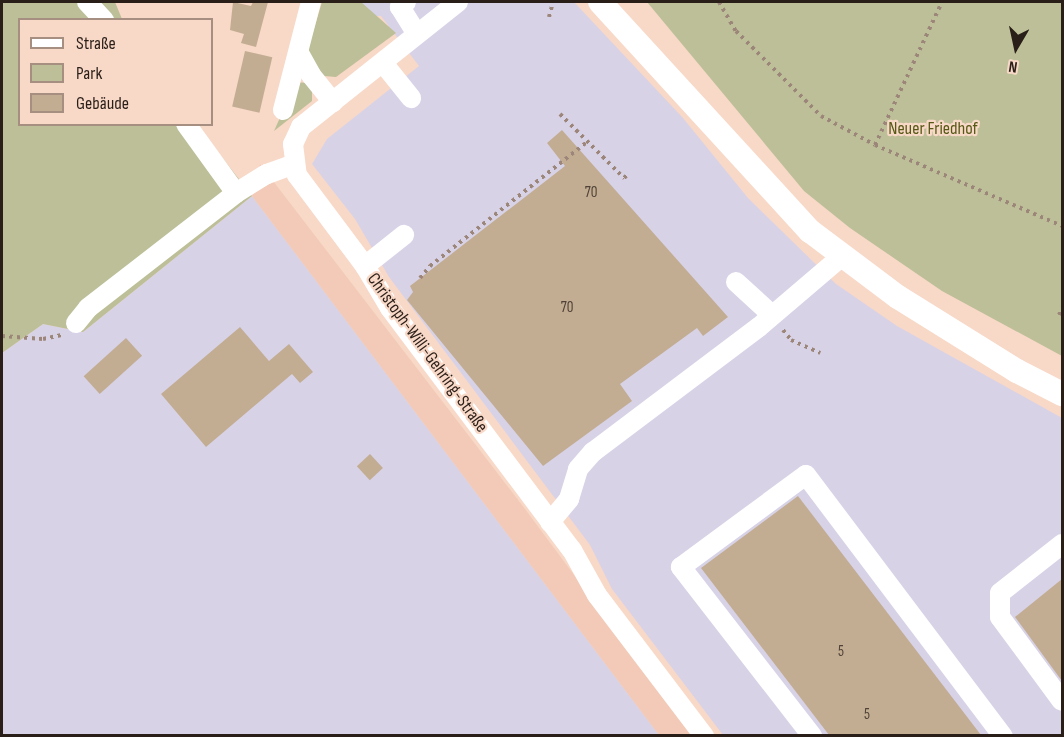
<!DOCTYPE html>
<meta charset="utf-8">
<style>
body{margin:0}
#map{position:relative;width:1064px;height:737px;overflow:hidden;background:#f8d8c7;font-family:"Sofia Sans Condensed",sans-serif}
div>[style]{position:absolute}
.commercial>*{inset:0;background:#d8d2e7}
.built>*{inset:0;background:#f2cab7}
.green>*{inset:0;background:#bcbf97}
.building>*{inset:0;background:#c2ad93;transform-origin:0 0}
.path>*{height:4px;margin-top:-2px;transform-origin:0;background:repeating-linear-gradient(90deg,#9c8579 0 3px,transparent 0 7.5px)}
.minor>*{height:20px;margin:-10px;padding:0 10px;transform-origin:10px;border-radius:10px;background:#fff}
.major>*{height:24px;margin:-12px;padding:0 12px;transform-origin:12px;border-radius:12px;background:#fff}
span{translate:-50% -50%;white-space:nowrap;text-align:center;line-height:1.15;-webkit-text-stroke:4.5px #f8d8c7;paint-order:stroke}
.number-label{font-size:15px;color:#504237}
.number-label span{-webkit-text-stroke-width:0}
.park-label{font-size:18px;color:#565815}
.street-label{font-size:18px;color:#2a1e18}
.frame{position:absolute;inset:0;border:3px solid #2a1e18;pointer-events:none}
.legend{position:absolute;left:18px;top:18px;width:195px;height:108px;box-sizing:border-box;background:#f8d8c7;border:2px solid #a68e81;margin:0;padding:8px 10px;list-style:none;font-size:18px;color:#2a1e18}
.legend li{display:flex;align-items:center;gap:12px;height:30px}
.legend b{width:30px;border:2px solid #a68e81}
.north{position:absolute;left:986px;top:18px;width:60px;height:60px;-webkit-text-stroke:4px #f8d8c7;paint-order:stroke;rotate:189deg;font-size:16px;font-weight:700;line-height:24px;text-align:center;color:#2a1e18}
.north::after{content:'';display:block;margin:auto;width:21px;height:27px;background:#2a1e18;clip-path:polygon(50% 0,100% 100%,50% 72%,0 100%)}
</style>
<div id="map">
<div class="commercial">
<div style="clip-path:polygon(361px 2px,574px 2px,683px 118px,748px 198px,836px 284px,897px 326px,1062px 418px,1062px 735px,723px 735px,612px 589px,590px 545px,389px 277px,355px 219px,312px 164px,327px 139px,419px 66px,381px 16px,373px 16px)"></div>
<div style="clip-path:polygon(252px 196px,659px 735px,2px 735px,2px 353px,43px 324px,83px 332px)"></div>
</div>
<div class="built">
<div style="clip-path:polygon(260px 164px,525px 509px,693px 735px,659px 735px,252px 196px)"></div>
</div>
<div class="green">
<div style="clip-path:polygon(2px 2px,115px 2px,122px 19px,20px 20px,20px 124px,197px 125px,252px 196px,83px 332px,43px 324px,2px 353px)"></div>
<div style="clip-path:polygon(322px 2px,361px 2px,396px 33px,336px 77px,324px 76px,312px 64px,307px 52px)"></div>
<div style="clip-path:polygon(647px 2px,1062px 2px,1062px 356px,942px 291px,850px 228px,804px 191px)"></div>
<div style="clip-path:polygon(296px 82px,306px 83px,312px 91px,312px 101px,274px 131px)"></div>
</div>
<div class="building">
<div style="clip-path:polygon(233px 2px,251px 6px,253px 2px,268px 2px,256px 47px,241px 43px,244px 34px,230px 30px)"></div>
<div style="left:245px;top:51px;width:28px;height:57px;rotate:13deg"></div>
<div style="clip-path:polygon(562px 130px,728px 317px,703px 336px,697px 328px,620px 384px,632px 401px,543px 466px,407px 300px,413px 292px,410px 286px,565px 166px,547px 143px)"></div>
<div style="clip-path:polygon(240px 327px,269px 361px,289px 344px,313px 372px,300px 383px,292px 374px,206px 447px,161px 394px)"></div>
<div style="left:126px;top:338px;width:24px;height:57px;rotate:48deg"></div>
<div style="left:370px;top:454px;width:19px;height:18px;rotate:47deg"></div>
<div style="clip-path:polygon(798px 496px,981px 735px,829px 735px,701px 568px)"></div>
<div style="clip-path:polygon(1062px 579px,1062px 681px,1015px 617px)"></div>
</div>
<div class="path">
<div style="left:719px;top:2px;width:34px;rotate:60deg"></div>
<div style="left:736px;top:31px;width:120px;rotate:45deg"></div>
<div style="left:821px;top:116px;width:61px;rotate:28.2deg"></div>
<div style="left:875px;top:145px;width:158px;rotate:-64.9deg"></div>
<div style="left:549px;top:17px;width:16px;rotate:-75deg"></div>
<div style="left:560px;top:114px;width:91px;rotate:45deg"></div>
<div style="left:624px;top:178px;width:6px;rotate:-45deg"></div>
<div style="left:875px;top:145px;width:204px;rotate:23.4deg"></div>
<div style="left:420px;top:278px;width:16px;rotate:-50deg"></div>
<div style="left:430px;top:266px;width:200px;rotate:-38.3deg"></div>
<div style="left:1059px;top:315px;width:8px;rotate:-67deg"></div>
<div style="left:783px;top:330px;width:13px;rotate:51deg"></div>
<div style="left:791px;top:340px;width:32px;rotate:24deg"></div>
<div style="left:2px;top:336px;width:41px;rotate:4.2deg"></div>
<div style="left:43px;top:339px;width:19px;rotate:-12deg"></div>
</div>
<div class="minor">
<div style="left:87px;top:2px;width:25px;rotate:47deg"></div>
<div style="left:406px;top:2px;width:8px;rotate:140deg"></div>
<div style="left:400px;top:7px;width:32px;rotate:58deg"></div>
<div style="left:458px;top:2px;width:201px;rotate:141.5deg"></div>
<div style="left:301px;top:127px;width:19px;rotate:115deg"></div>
<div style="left:293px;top:144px;width:31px;rotate:83deg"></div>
<div style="left:297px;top:175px;width:114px;rotate:53.2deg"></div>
<div style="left:365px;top:266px;width:49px;rotate:59.2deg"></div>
<div style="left:390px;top:308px;width:303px;rotate:53.1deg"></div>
<div style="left:572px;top:550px;width:51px;rotate:60.9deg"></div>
<div style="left:597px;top:595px;width:177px;rotate:52.8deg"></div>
<div style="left:299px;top:53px;width:25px;rotate:61deg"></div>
<div style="left:311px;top:75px;width:35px;rotate:51deg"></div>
<div style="left:383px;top:63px;width:45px;rotate:51.3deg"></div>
<div style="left:283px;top:110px;width:112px;rotate:-75.5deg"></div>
<div style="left:186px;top:124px;width:85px;rotate:54.1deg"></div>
<div style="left:365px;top:266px;width:50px;rotate:-38.5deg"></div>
<div style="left:736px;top:282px;width:49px;rotate:42.5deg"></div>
<div style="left:76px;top:323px;width:19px;rotate:-51deg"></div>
<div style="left:88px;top:308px;width:187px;rotate:-37.8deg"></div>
<div style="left:236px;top:193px;width:36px;rotate:-32deg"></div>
<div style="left:267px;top:174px;width:29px;rotate:-20deg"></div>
<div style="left:550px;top:522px;width:30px;rotate:-50deg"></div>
<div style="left:569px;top:499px;width:31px;rotate:-73deg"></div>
<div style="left:578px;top:469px;width:23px;rotate:-49deg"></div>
<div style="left:593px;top:452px;width:208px;rotate:-37deg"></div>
<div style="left:759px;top:327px;width:108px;rotate:-40.5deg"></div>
<div style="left:1062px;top:544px;width:79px;rotate:141.7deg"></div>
<div style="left:1000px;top:593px;width:24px;rotate:90deg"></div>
<div style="left:1000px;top:617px;width:104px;rotate:53.6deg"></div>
<div style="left:812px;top:736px;width:214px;rotate:-127.8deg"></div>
<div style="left:681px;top:567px;width:155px;rotate:-36.4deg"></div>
<div style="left:806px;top:475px;width:327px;rotate:53deg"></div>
</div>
<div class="major">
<div style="left:600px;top:2px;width:311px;rotate:47.5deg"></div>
<div style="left:810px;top:231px;width:110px;rotate:36.9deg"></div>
<div style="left:898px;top:297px;width:140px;rotate:31.9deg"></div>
<div style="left:1017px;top:371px;width:51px;rotate:27.1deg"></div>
</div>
<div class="number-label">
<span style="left:591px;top:193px">70</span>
<span style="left:567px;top:308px">70</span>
<span style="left:841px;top:652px">5</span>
<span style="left:867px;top:715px">5</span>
</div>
<div class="park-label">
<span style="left:933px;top:129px">Neuer Friedhof</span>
</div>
<div class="street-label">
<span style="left:427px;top:353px;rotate:54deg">Christoph-Willi-Gehring-Straße</span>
</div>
<div class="frame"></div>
<ul class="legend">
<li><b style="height:8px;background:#fff"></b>Straße</li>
<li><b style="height:16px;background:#bcbf97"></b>Park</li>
<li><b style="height:16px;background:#c2ad93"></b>Gebäude</li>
</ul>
<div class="north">N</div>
</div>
